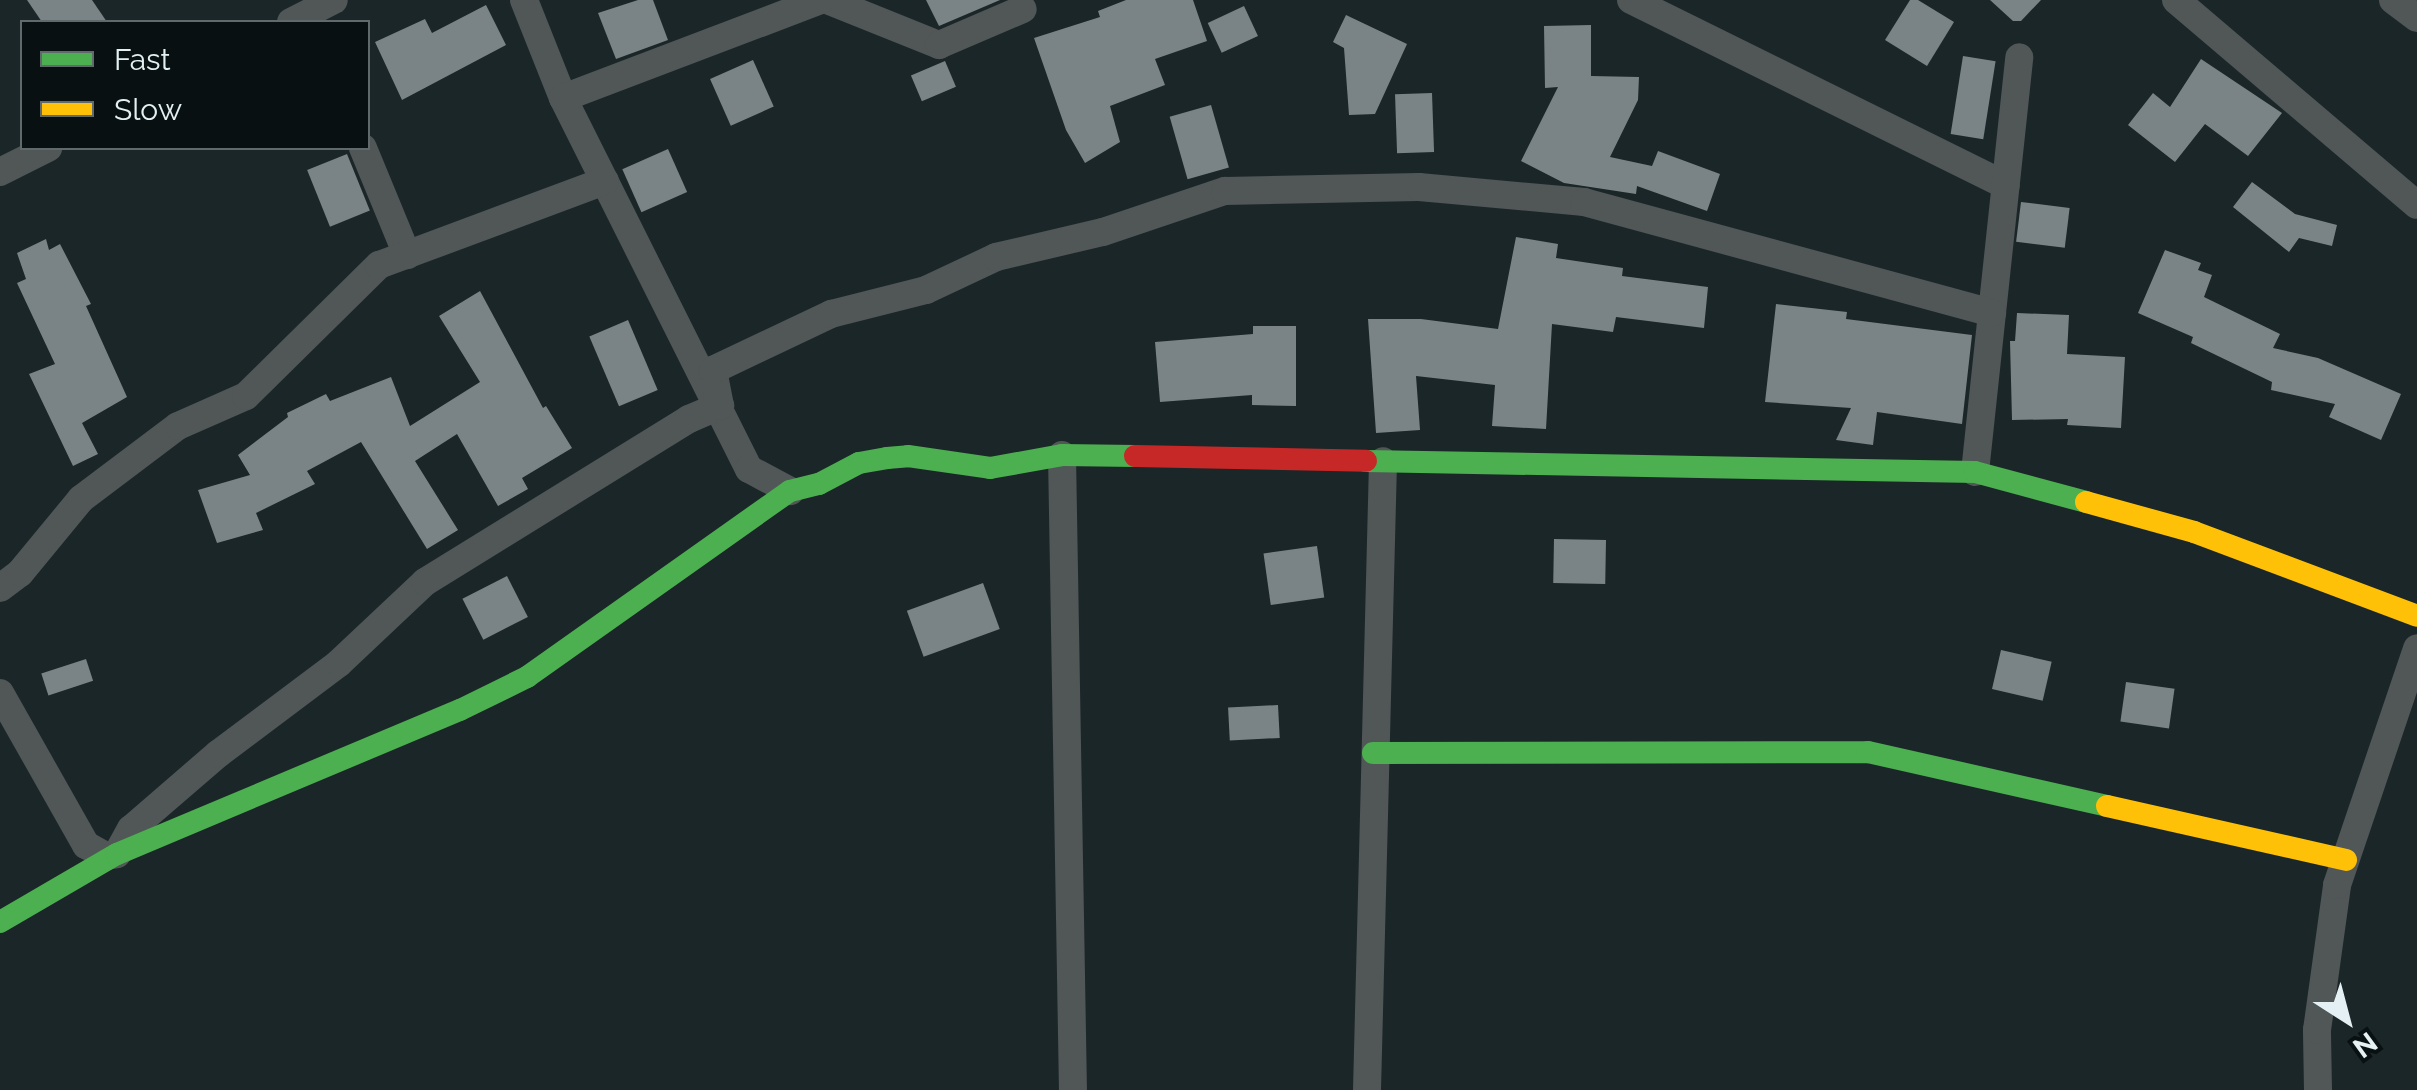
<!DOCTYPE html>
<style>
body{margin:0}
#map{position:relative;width:2417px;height:1090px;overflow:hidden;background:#1b2628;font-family:Raleway,sans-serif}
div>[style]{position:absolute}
.building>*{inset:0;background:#7a8486;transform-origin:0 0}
.street>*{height:28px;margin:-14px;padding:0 14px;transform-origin:14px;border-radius:14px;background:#515657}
.fast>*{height:22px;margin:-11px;padding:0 11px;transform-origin:11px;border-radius:11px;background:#4caf50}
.slow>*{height:22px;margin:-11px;padding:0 11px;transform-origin:11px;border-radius:11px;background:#ffc107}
.jam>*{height:22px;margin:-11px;padding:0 11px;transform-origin:11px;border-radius:11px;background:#c62828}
span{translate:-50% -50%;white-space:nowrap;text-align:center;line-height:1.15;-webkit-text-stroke:10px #081012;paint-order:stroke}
.legend{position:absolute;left:20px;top:20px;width:350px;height:130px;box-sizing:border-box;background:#081012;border:2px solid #606a6c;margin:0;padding:12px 18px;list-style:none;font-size:30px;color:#e4f0f3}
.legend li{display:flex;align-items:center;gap:20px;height:50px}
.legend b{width:50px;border:2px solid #606a6c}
.north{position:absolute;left:2297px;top:970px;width:100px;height:100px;-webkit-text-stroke:8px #081012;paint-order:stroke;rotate:144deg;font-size:28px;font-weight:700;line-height:40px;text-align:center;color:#e4f0f3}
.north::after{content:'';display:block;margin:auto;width:35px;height:45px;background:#e4f0f3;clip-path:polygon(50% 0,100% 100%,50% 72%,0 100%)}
</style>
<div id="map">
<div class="building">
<div style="clip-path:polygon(27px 0,92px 0,107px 22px,42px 22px)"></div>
<div style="clip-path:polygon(638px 0,653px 0,668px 40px,616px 59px,598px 13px)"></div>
<div style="clip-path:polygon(926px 0,1000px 0,939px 26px)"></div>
<div style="clip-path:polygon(1126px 0,1193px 0,1207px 41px,1155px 59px,1165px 85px,1110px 106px,1120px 142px,1085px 163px,1066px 130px,1034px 38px,1100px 17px,1098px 11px)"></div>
<div style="clip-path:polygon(1910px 0,1918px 0,1954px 22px,1927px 66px,1885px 40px)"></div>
<div style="clip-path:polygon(1990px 0,2041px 0,2021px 21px,2013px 21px)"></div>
<div style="clip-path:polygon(486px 5px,506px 45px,402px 100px,375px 42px,425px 19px,432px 33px)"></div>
<div style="left:1244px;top:6px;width:33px;height:40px;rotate:65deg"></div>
<div style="clip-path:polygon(1346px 15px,1407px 44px,1375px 114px,1349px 115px,1344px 48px,1333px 42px)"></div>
<div style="clip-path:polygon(1591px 25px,1591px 76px,1639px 77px,1638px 100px,1610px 157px,1652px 166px,1658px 151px,1720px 174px,1707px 211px,1637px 186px,1636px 194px,1564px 183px,1521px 161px,1558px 87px,1545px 88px,1544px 26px)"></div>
<div style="left:1963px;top:56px;width:33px;height:79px;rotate:9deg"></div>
<div style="clip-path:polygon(2201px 59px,2282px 113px,2248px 156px,2205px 124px,2175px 162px,2128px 125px,2153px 93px,2170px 107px)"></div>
<div style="left:753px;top:60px;width:51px;height:47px;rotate:66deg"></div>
<div style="left:945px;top:61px;width:28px;height:37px;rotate:67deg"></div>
<div style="left:1432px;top:93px;width:59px;height:37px;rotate:88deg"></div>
<div style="left:1211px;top:105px;width:65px;height:43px;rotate:74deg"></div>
<div style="left:668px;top:149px;width:47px;height:50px;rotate:66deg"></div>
<div style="left:347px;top:154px;width:61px;height:43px;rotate:68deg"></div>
<div style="clip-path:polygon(2252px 182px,2295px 214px,2337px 225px,2332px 246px,2299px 238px,2289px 252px,2233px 207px)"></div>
<div style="left:2021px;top:202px;width:49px;height:40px;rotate:7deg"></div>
<div style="clip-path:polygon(1516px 237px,1558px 244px,1556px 258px,1623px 268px,1622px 276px,1708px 287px,1704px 328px,1616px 317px,1613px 332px,1552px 324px,1546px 429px,1492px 426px,1495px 385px,1416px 376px,1420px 430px,1376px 433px,1368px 319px,1421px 319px,1498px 329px)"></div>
<div style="clip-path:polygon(46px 239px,49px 250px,60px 244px,91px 304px,86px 306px,127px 397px,82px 423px,98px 454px,73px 466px,29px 374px,55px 364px,17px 283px,26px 279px,17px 253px)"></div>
<div style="clip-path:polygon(2165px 250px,2201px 263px,2198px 270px,2212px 275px,2204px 297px,2280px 334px,2273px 348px,2318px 358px,2401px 394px,2381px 440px,2329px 417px,2335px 404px,2271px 390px,2272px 382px,2191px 343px,2193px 337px,2138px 313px)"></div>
<div style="clip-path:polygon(480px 291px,543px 408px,546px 406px,572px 448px,522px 478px,528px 489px,498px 506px,457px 434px,415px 461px,458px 530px,427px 549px,361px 442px,307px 471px,315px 484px,256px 513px,263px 530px,217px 543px,198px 490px,250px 475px,238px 455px,288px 417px,287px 413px,326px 394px,330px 401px,391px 377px,410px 426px,480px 382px,439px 316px)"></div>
<div style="clip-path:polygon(1776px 304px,1847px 312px,1846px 319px,1972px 335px,1962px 424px,1877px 412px,1873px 445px,1836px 440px,1851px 408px,1765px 402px)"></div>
<div style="clip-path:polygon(2017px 313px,2069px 315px,2067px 354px,2125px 357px,2121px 428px,2067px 425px,2068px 419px,2012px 420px,2010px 341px,2015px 341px)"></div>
<div style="left:628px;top:320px;width:76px;height:42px;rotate:67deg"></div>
<div style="clip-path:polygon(1253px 326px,1296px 326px,1296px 406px,1252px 405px,1252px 395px,1160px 402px,1155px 342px,1253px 334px)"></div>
<div style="left:1554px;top:539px;width:52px;height:44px;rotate:1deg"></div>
<div style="left:1317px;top:546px;width:52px;height:54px;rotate:82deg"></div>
<div style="left:507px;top:576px;width:46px;height:50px;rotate:63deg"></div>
<div style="left:983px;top:583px;width:49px;height:81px;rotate:70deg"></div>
<div style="left:2001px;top:650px;width:52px;height:40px;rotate:13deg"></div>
<div style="left:86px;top:659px;width:23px;height:47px;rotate:72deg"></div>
<div style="left:2126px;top:682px;width:49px;height:40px;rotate:8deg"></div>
<div style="left:1278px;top:705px;width:33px;height:50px;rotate:87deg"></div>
</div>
<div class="street">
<div style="left:524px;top:0;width:105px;rotate:68.3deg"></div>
<div style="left:563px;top:98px;width:415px;rotate:63.4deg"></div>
<div style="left:749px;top:469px;width:47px;rotate:28.2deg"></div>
<div style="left:827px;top:0;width:121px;rotate:21.9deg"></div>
<div style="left:939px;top:45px;width:91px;rotate:-23.2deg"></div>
<div style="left:1631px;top:0;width:418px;rotate:26.3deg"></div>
<div style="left:2176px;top:0;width:316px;rotate:40.4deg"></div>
<div style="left:2393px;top:0;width:30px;rotate:37deg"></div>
<div style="left:291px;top:22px;width:48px;rotate:-27.1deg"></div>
<div style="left:563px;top:98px;width:276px;rotate:-20.8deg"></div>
<div style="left:363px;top:148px;width:116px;rotate:67.6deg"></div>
<div style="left:0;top:172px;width:54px;rotate:-26.6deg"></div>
<div style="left:1062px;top:455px;width:635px;rotate:89.01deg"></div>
<div style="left:1975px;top:472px;width:417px;rotate:-83.9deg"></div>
<div style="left:0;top:588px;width:25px;rotate:-37deg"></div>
<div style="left:20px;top:573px;width:96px;rotate:-50.5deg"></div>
<div style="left:81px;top:499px;width:121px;rotate:-37deg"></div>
<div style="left:178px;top:426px;width:74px;rotate:-23.8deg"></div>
<div style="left:246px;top:396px;width:187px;rotate:-44.6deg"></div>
<div style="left:379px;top:265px;width:241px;rotate:-20.4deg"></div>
<div style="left:0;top:693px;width:175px;rotate:60.5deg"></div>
<div style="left:86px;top:845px;width:23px;rotate:29deg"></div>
<div style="left:106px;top:856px;width:11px;rotate:-10deg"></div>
<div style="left:117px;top:854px;width:29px;rotate:-61deg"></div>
<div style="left:131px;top:829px;width:115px;rotate:-40.8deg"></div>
<div style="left:218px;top:754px;width:151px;rotate:-36.9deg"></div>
<div style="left:339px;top:663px;width:118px;rotate:-43.3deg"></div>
<div style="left:425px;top:582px;width:310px;rotate:-31.7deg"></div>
<div style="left:689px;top:419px;width:34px;rotate:-23deg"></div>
<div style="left:720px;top:406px;width:37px;rotate:-101deg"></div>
<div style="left:713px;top:370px;width:131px;rotate:-25.4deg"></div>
<div style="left:831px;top:314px;width:98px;rotate:-14.2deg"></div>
<div style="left:926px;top:290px;width:77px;rotate:-25.2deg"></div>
<div style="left:996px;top:257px;width:110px;rotate:-13.2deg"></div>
<div style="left:1103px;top:232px;width:129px;rotate:-18.6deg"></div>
<div style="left:1225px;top:191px;width:194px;rotate:-1.2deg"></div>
<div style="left:1419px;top:187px;width:166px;rotate:5.2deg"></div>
<div style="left:1584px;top:202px;width:423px;rotate:15.2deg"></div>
<div style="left:1367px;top:1090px;width:629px;rotate:-88.54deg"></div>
<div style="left:2318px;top:1090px;width:60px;rotate:-91deg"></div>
<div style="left:2317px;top:1030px;width:146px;rotate:-82.1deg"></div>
<div style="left:2337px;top:885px;width:250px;rotate:-71.3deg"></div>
</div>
<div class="fast">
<div style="left:1366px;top:461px;width:609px;rotate:1.03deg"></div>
<div style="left:1975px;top:472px;width:115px;rotate:15.1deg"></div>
<div style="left:1373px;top:753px;width:495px;rotate:-0.1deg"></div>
<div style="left:1868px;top:752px;width:245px;rotate:12.7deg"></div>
<div style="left:0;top:922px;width:135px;rotate:-30.2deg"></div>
<div style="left:117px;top:854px;width:372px;rotate:-22.8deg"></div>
<div style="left:460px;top:710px;width:75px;rotate:-26.2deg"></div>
<div style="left:527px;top:677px;width:322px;rotate:-35.3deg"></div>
<div style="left:790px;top:491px;width:30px;rotate:-14deg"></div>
<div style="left:819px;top:484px;width:45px;rotate:-27.7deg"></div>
<div style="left:859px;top:463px;width:28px;rotate:-10deg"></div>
<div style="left:887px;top:458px;width:21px;rotate:-5deg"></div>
<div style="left:908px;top:456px;width:83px;rotate:8.3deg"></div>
<div style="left:990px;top:468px;width:73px;rotate:-10.2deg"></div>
<div style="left:1062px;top:455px;width:73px;rotate:0.8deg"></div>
</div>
<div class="slow">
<div style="left:2086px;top:502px;width:112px;rotate:15.5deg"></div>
<div style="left:2194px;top:532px;width:238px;rotate:20.6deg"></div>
<div style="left:2107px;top:806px;width:245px;rotate:12.7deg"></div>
</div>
<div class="jam">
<div style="left:1135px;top:456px;width:231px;rotate:1.2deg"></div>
</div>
<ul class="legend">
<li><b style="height:12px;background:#4caf50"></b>Fast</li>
<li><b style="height:12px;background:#ffc107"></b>Slow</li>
</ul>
<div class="north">N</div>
</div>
